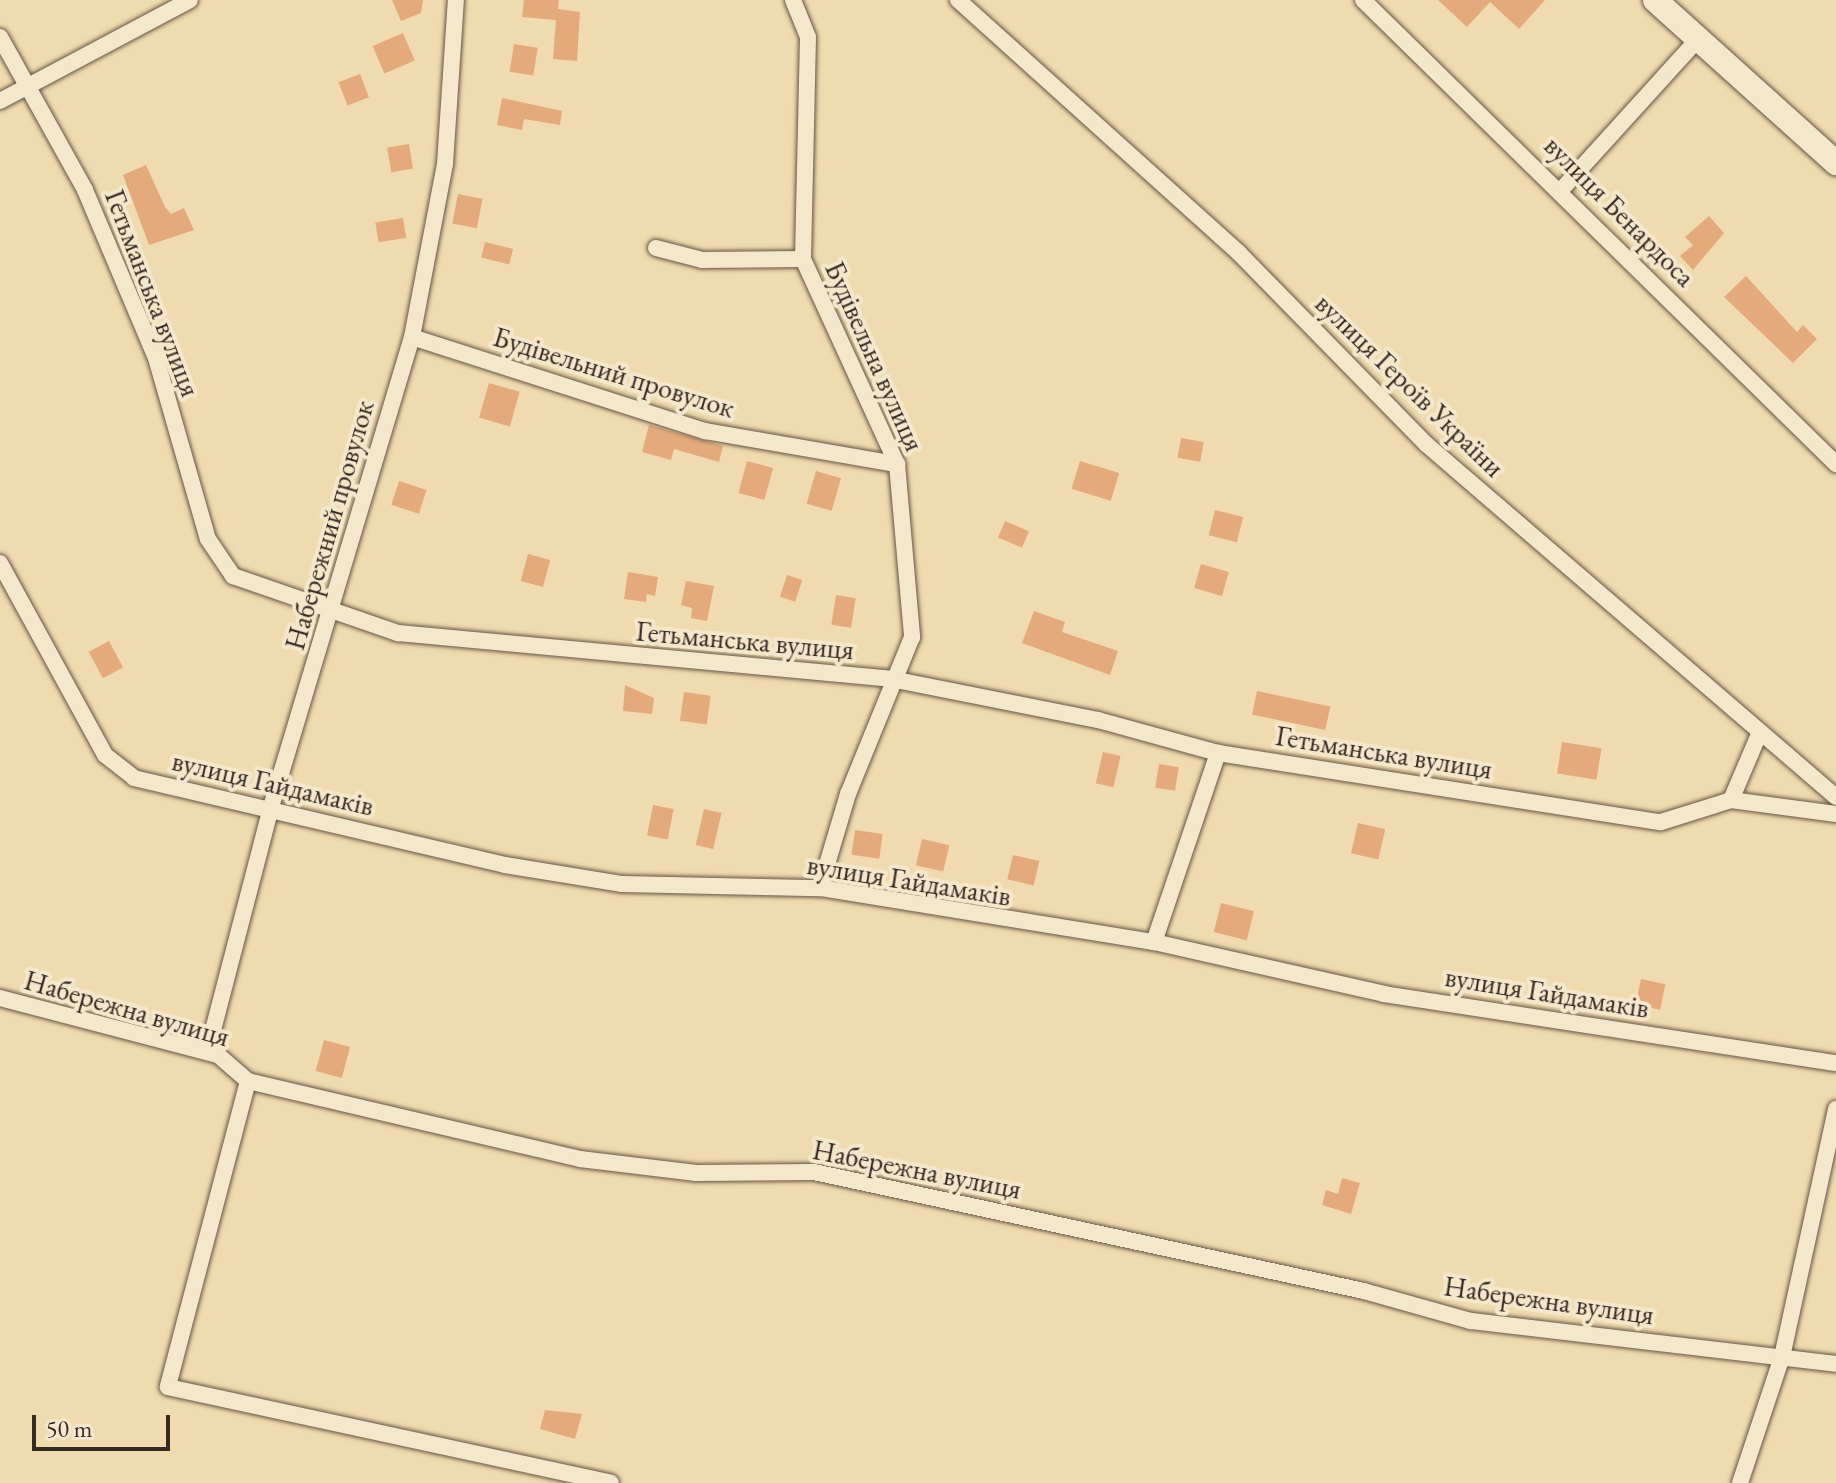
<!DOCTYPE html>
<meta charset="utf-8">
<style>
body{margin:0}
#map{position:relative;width:1836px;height:1483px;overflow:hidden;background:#f0daaf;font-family:"EB Garamond",serif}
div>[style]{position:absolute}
.building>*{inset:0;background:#e4aa7c;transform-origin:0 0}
.roads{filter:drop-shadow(0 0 2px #655546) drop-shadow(0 0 2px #655546)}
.street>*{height:16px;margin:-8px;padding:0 8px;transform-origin:8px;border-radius:8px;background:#f5e7cb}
.secondary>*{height:24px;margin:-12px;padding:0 12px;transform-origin:12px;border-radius:12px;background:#f5e7cb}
span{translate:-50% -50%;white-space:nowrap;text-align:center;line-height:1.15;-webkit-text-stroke:8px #f5e7cb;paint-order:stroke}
.street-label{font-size:28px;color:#372923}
.scale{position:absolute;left:32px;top:1415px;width:138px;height:36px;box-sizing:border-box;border:4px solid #372923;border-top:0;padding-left:10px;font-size:24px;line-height:28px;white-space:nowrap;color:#372923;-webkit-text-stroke:6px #f5e7cb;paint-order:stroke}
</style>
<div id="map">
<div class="building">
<div style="clip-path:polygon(392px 0,423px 0,421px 13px,401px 21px)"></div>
<div style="clip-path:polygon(524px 0,559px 0,558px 9px,580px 12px,577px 61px,553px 59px,556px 20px,522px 17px)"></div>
<div style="clip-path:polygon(1438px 0,1545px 0,1519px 29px,1490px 2px,1467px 27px)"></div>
<div style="left:403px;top:33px;width:30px;height:33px;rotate:67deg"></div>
<div style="left:514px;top:44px;width:24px;height:28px;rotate:9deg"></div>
<div style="left:360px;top:74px;width:25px;height:23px;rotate:69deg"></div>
<div style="clip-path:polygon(502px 98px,562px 111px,560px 125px,524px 119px,522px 130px,497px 125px)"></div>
<div style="left:409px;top:144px;width:25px;height:22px;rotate:81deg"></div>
<div style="clip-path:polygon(146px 165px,165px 207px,171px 214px,184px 208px,194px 230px,149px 245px,123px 175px)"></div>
<div style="left:458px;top:194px;width:25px;height:30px;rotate:11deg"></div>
<div style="clip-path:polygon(1709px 216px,1724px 233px,1693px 270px,1680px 256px,1693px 245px,1685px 237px)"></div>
<div style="left:403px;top:218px;width:20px;height:28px;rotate:81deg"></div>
<div style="left:485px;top:242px;width:29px;height:16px;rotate:14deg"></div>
<div style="clip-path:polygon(1746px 276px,1797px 332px,1803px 325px,1817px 339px,1793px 363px,1724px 297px)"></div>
<div style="left:489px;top:383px;width:32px;height:36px;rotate:16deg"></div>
<div style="clip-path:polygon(649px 425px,723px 446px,719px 462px,674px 449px,671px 460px,642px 452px)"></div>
<div style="left:1181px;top:438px;width:23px;height:20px;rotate:10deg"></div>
<div style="left:747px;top:461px;width:27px;height:33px;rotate:15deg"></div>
<div style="left:1080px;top:461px;width:41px;height:29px;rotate:17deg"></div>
<div style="left:816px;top:471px;width:26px;height:34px;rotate:16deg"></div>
<div style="left:399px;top:481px;width:29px;height:25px;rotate:18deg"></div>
<div style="left:1215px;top:510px;width:29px;height:26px;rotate:14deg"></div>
<div style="left:1005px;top:521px;width:26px;height:18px;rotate:23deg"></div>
<div style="left:528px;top:554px;width:23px;height:28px;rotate:15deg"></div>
<div style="left:1201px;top:564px;width:29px;height:25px;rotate:16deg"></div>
<div style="clip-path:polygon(628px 572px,658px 577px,655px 596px,647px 594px,646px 602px,624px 599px)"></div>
<div style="left:787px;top:575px;width:16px;height:23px;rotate:18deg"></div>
<div style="clip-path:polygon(686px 581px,714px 586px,707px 621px,691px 618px,692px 608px,681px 605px)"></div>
<div style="left:836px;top:595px;width:20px;height:30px;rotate:9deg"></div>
<div style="clip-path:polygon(1034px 611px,1065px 622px,1062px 632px,1118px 651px,1110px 675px,1022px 643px)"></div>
<div style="left:109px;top:641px;width:30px;height:23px;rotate:62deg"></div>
<div style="clip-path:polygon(625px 685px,654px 698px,652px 714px,623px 711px)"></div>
<div style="left:1257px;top:691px;width:75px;height:24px;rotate:12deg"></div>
<div style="left:684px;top:692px;width:27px;height:29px;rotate:8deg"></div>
<div style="left:1562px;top:742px;width:40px;height:32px;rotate:9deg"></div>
<div style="left:1103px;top:752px;width:18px;height:32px;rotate:13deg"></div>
<div style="left:1159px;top:764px;width:20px;height:24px;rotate:9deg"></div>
<div style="left:653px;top:805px;width:21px;height:31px;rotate:11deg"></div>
<div style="left:704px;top:809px;width:18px;height:37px;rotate:13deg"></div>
<div style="left:1358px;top:823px;width:28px;height:31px;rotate:13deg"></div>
<div style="left:855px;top:830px;width:28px;height:25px;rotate:8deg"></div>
<div style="left:922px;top:839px;width:28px;height:27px;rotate:13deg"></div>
<div style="left:1013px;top:855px;width:27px;height:25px;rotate:13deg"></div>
<div style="left:1221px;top:903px;width:34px;height:30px;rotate:14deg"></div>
<div style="left:1641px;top:979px;width:25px;height:26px;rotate:12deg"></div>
<div style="left:324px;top:1040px;width:27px;height:32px;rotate:15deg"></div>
<div style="clip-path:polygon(1342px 1178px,1360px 1183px,1351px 1214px,1322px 1205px,1326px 1190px,1338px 1194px)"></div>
<div style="clip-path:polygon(545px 1410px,582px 1414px,575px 1439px,540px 1429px)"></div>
</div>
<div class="roads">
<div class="street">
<div style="left:793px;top:0;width:40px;rotate:68deg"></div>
<div style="left:808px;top:37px;width:222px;rotate:91.3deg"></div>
<div style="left:803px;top:259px;width:226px;rotate:65.4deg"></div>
<div style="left:897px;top:464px;width:174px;rotate:85deg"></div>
<div style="left:912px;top:637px;width:170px;rotate:112.2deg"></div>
<div style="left:848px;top:794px;width:98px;rotate:106.6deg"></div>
<div style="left:958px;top:0;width:378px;rotate:42deg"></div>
<div style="left:1239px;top:253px;width:267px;rotate:45.6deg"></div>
<div style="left:1426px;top:444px;width:541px;rotate:40.73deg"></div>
<div style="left:1363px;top:0;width:663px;rotate:44.45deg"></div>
<div style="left:0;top:37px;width:175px;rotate:60.9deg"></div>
<div style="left:85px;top:190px;width:182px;rotate:67.1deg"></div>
<div style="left:156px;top:358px;width:188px;rotate:74deg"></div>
<div style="left:208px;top:539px;width:45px;rotate:56deg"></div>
<div style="left:233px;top:576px;width:175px;rotate:19.1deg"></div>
<div style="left:398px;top:633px;width:495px;rotate:5.3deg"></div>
<div style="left:891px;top:679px;width:211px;rotate:11.2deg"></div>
<div style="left:1098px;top:720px;width:124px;rotate:15.4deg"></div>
<div style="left:1218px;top:753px;width:448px;rotate:8.9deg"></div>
<div style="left:1661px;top:822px;width:73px;rotate:-17.4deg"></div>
<div style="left:1731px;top:800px;width:106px;rotate:7.6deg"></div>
<div style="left:0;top:101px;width:215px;rotate:-28deg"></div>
<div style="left:1562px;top:189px;width:202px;rotate:-47.8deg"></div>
<div style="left:656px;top:248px;width:48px;rotate:14.6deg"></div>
<div style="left:702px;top:260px;width:101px;rotate:-0.6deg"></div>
<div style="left:412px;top:337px;width:308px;rotate:17.8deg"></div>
<div style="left:705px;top:431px;width:195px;rotate:9.8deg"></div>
<div style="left:0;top:563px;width:219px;rotate:61.3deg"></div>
<div style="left:105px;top:755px;width:37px;rotate:38deg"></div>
<div style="left:134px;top:778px;width:381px;rotate:13.2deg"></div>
<div style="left:505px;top:865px;width:119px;rotate:9.2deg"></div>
<div style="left:622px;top:884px;width:198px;rotate:1.2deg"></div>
<div style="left:820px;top:888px;width:338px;rotate:9.2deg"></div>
<div style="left:1154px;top:942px;width:236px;rotate:12.7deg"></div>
<div style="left:1384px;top:994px;width:457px;rotate:8.7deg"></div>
<div style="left:1731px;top:800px;width:74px;rotate:-66.9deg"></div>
<div style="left:1154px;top:942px;width:200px;rotate:-71.3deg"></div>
<div style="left:0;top:998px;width:225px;rotate:14.7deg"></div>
<div style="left:218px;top:1055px;width:40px;rotate:41deg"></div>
<div style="left:248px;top:1081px;width:341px;rotate:13.2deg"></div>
<div style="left:580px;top:1159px;width:117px;rotate:6.9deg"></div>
<div style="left:696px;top:1173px;width:118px;rotate:-0.5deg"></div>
<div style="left:814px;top:1172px;width:563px;rotate:12.21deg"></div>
<div style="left:1364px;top:1291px;width:111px;rotate:15.7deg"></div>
<div style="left:1471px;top:1321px;width:368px;rotate:6.7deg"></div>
<div style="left:218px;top:1055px;width:22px;rotate:-106deg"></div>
<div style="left:212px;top:1034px;width:235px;rotate:-75.4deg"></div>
<div style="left:271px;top:807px;width:491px;rotate:-73.3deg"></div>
<div style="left:412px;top:337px;width:176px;rotate:-79.2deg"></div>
<div style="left:445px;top:164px;width:164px;rotate:-86.2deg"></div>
<div style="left:248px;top:1081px;width:316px;rotate:104.7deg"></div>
<div style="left:168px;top:1387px;width:453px;rotate:12.2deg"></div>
<div style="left:1740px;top:1483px;width:133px;rotate:-71.6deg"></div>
<div style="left:1782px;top:1357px;width:254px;rotate:-77.7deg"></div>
</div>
<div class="secondary">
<div style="left:1655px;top:0;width:244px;rotate:42deg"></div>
</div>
</div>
<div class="street-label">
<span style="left:1620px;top:211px;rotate:45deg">вулиця Бенардоса</span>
<span style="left:153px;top:293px;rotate:69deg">Гетьманська вулиця</span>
<span style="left:875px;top:356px;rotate:66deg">Будівельна вулиця</span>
<span style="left:614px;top:372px;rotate:17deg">Будівельний провулок</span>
<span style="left:1410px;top:385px;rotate:44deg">вулиця Героїв України</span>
<span style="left:329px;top:525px;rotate:-74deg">Набережний провулок</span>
<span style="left:745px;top:640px;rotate:5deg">Гетьманська вулиця</span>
<span style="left:1384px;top:752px;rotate:9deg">Гетьманська вулиця</span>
<span style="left:273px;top:783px;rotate:13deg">вулиця Гайдамаків</span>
<span style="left:909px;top:880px;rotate:9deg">вулиця Гайдамаків</span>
<span style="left:1547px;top:992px;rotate:9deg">вулиця Гайдамаків</span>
<span style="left:127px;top:1008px;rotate:16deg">Набережна вулиця</span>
<span style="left:917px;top:1169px;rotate:11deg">Набережна вулиця</span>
<span style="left:1549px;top:1300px;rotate:8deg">Набережна вулиця</span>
</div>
<div class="scale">50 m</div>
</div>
